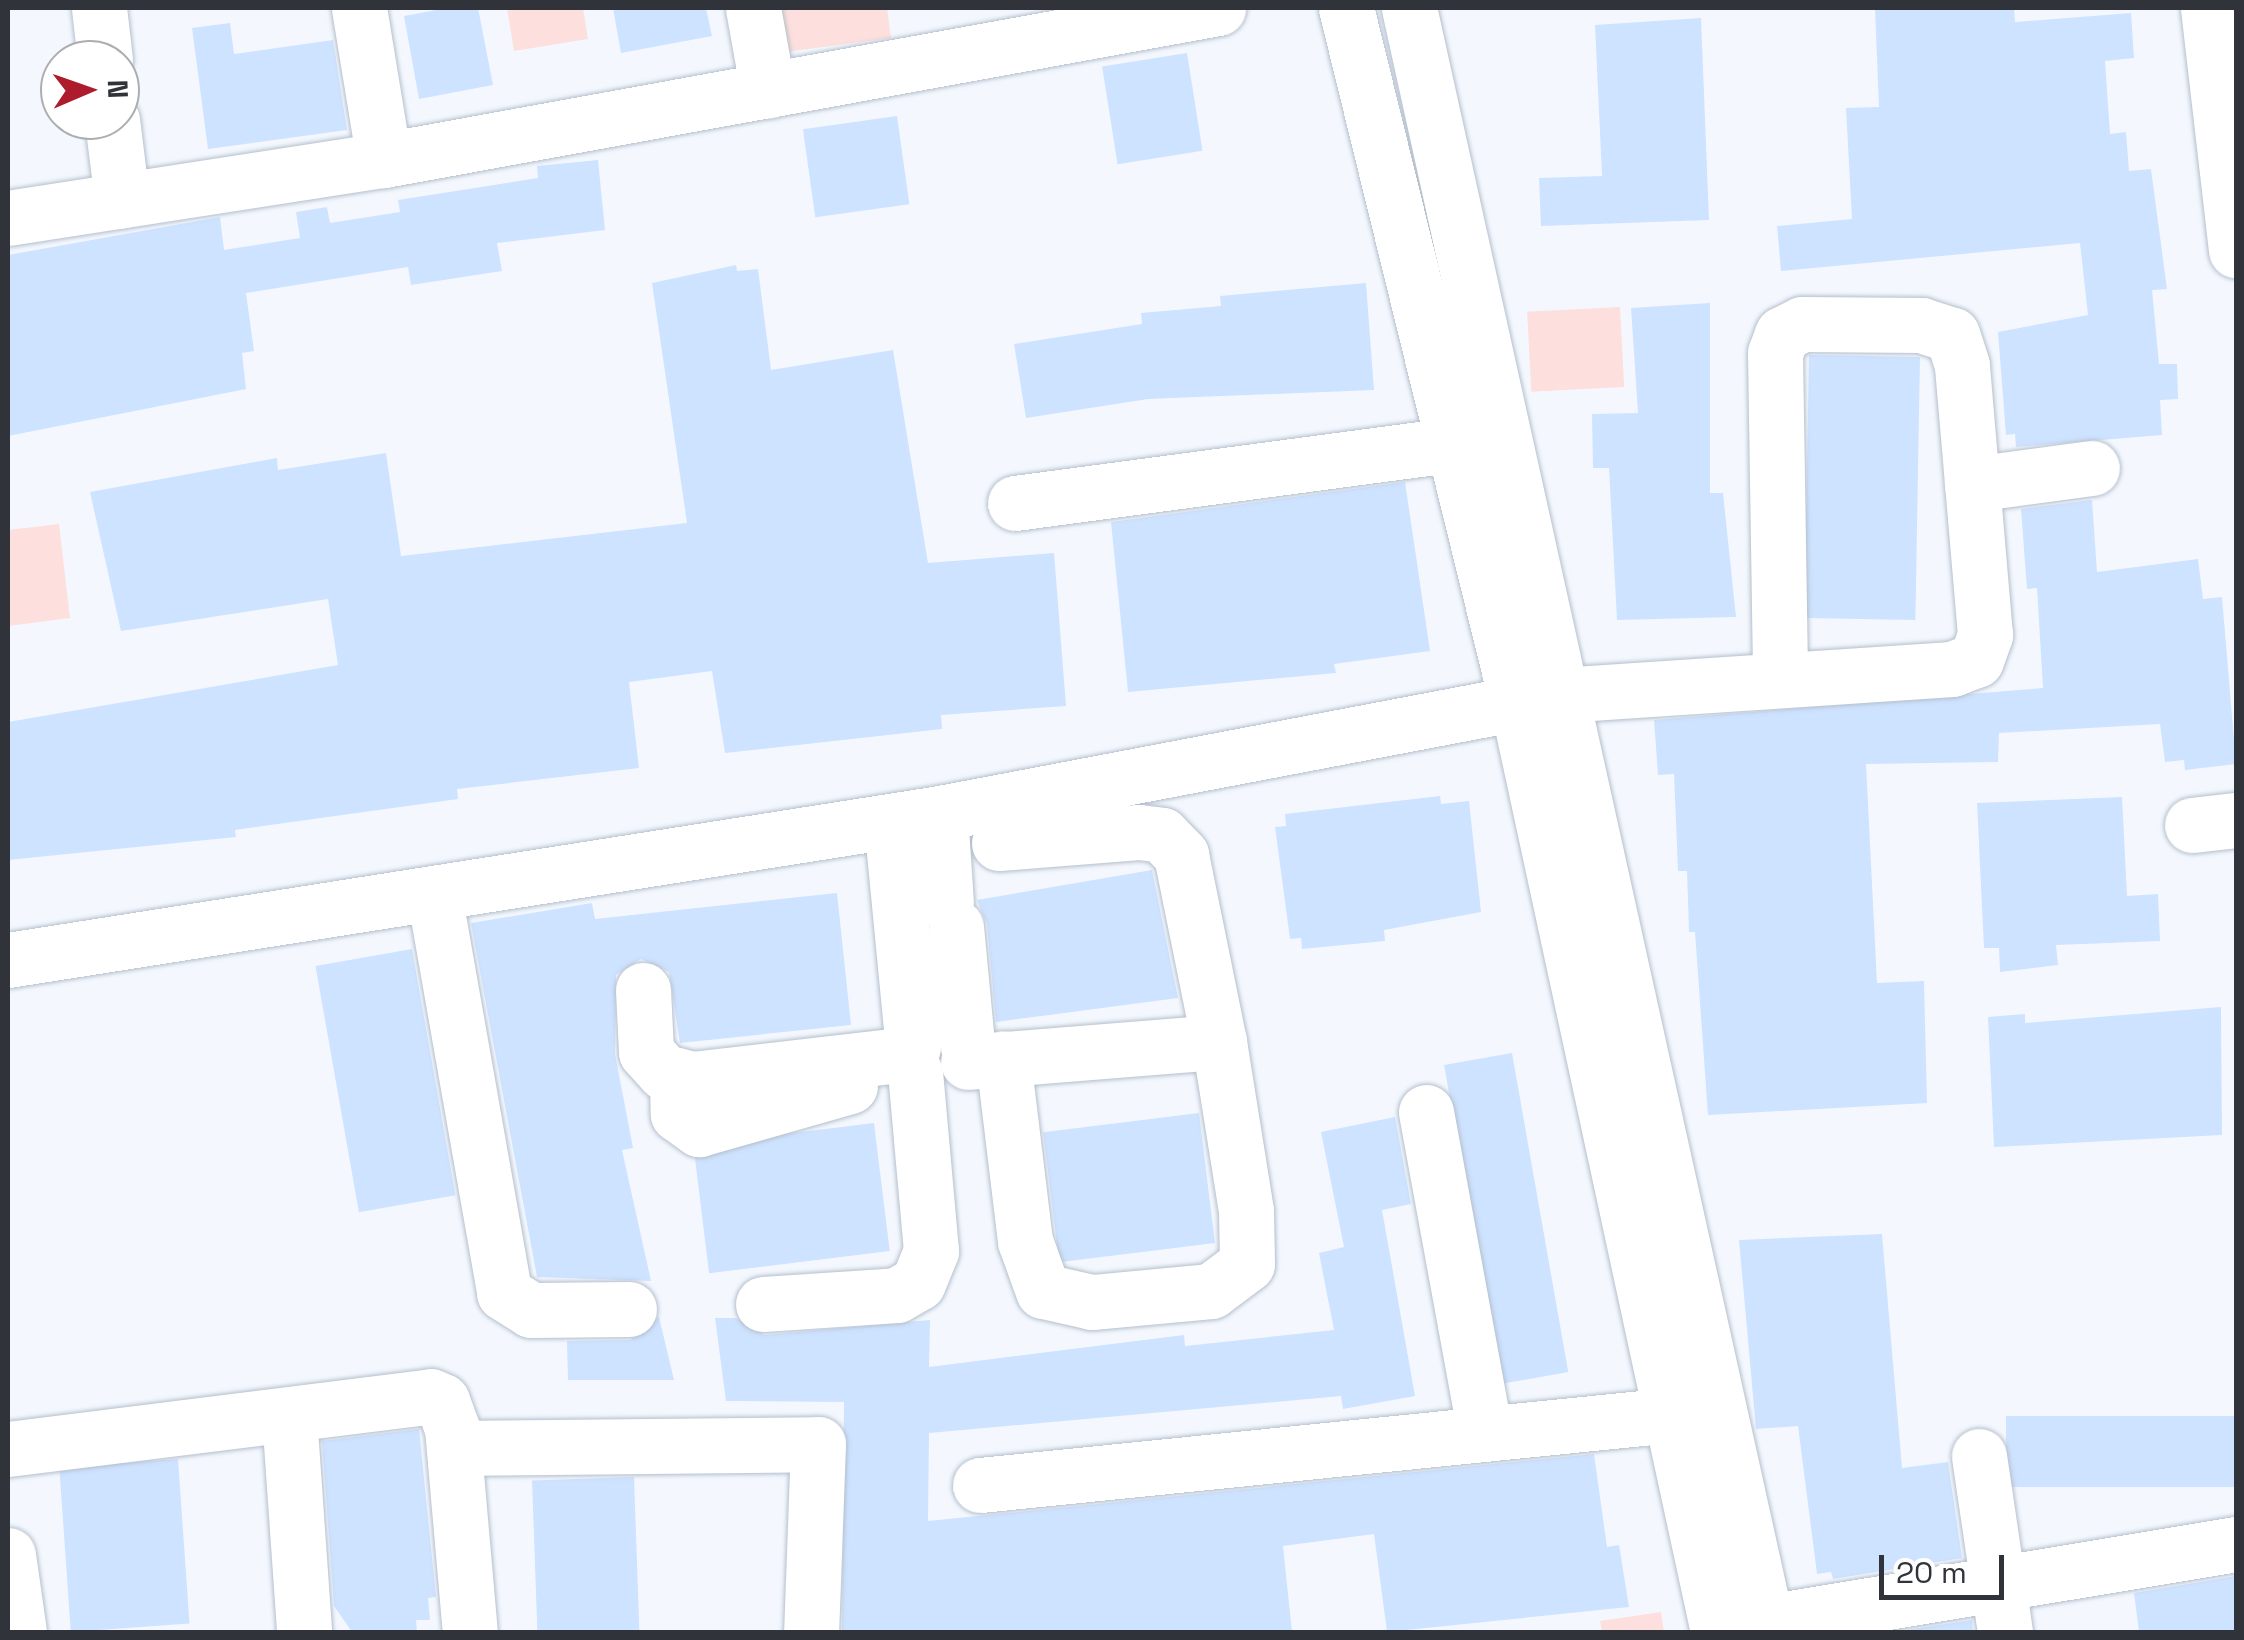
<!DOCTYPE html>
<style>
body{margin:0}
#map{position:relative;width:2244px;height:1640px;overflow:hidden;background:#f4f8fe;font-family:"Space Grotesk",sans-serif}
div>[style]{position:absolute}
.green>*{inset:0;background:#fddfdd;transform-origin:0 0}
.building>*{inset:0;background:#cee3ff;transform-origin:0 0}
.roads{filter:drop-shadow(0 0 2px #b4bfcd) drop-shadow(0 0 2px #b4bfcd)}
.minor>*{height:55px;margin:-27.5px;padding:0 27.5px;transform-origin:27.5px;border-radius:27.5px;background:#fff}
span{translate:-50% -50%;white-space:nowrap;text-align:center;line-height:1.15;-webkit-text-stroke:10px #fff;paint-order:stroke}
.frame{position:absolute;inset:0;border:10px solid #30343a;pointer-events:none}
.north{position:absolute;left:40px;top:40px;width:100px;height:100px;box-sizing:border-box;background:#fff;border:2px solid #acaeb0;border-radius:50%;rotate:88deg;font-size:28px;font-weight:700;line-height:40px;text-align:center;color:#30343a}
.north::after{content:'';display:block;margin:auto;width:35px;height:45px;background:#ae1b2c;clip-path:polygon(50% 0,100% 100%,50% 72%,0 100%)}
.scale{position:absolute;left:1879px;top:1555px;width:125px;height:45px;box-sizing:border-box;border:5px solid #30343a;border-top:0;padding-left:12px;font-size:30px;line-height:35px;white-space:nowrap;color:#30343a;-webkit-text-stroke:8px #fff;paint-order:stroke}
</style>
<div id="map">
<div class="green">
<div style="clip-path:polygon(507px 8px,583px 8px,588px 39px,514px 51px)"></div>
<div style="clip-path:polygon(779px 8px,887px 8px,891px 38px,785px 52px)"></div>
<div style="left:1620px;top:307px;width:80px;height:93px;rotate:87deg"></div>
<div style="clip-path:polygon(59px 524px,70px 618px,8px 626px,8px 530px)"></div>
<div style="clip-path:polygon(1661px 1612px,1664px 1632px,1602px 1632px,1600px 1621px)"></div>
</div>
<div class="building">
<div style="clip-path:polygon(447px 8px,478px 8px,493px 85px,419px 99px,404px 16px)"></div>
<div style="clip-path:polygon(613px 8px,706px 8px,712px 36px,621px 53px)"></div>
<div style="clip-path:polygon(1875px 8px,2014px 8px,2015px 22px,2131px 13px,2134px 58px,2105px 61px,2110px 134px,2126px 132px,2129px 171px,2151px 169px,2167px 289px,2152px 290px,2159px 364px,2177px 364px,2178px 399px,2160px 400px,2162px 435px,2016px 447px,2015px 434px,2006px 435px,1998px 332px,2088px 315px,2080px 243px,1781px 271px,1777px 226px,1852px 219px,1846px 108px,1879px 107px)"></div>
<div style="clip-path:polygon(1701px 18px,1709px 220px,1541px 226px,1539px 178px,1602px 176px,1595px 25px)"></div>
<div style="clip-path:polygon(230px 23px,234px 54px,333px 40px,347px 130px,208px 149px,192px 28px)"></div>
<div style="left:1187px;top:53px;width:99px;height:86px;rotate:81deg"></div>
<div style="left:897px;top:116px;width:89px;height:95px;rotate:82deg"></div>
<div style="clip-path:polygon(598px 160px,605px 230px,497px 243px,502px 271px,411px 285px,408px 267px,246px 293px,254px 351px,242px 353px,246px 389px,8px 436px,8px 255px,220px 217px,224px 250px,300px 238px,296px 212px,327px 207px,330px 223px,400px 212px,398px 200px,538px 178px,537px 166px)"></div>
<div style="clip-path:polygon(736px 265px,737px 271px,758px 269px,771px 370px,893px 350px,928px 563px,1054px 553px,1066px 706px,941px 715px,942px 729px,725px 753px,712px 671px,629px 682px,639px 768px,457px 789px,458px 799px,235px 830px,236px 837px,8px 860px,8px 722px,338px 665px,328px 599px,121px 631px,90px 492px,277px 458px,278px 470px,386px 453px,401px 556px,687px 523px,652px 283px)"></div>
<div style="clip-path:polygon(1366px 283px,1374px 390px,1148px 399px,1026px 418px,1014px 344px,1142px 324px,1141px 313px,1221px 306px,1220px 296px)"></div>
<div style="clip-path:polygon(1710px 303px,1710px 493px,1723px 493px,1736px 617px,1617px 620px,1609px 468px,1593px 468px,1592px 414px,1638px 413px,1631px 308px)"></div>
<div style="left:1809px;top:355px;width:111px;height:263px;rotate:1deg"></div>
<div style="clip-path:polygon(1405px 482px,1430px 651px,1334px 664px,1336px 673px,1128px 692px,1111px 522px)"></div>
<div style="clip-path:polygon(2092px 500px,2097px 572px,2198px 559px,2203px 599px,2222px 597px,2236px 764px,2185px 770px,2184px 760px,2165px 762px,2160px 724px,1999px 733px,1998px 762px,1866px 764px,1877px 983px,1924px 981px,1927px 1103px,1708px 1115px,1695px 932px,1689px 932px,1687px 871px,1678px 871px,1674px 774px,1658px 775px,1654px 720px,2043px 688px,2037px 588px,2027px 589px,2021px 509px)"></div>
<div style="clip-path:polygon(1440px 796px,1441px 804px,1469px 801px,1481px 912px,1384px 930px,1385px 941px,1302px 949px,1301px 938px,1290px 939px,1275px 827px,1286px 826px,1285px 814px)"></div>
<div style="clip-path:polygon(2122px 797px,2127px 896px,2158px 894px,2160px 941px,2056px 945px,2058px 965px,2000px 972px,1999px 948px,1984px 948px,1977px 803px)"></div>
<div style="clip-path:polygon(1152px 870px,1178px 998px,996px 1022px,987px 924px,977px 900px)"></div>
<div style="clip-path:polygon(837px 893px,851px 1025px,680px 1043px,669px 972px,641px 959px,616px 975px,615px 1054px,633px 1148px,622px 1150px,651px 1281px,537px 1277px,471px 923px,592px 903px,595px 919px)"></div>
<div style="left:412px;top:949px;width:250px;height:98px;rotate:80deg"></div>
<div style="clip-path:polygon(2221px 1007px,2222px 1135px,1994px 1147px,1988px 1017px,2025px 1014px,2025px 1023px)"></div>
<div style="left:1512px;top:1053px;width:324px;height:69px;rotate:80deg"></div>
<div style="left:1199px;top:1113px;width:131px;height:157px;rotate:83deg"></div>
<div style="clip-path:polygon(1395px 1117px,1411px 1204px,1382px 1210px,1415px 1396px,1343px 1409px,1341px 1396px,929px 1433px,928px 1521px,1594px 1454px,1607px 1547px,1619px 1545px,1629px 1607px,1387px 1632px,1374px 1534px,1283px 1546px,1292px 1632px,842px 1632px,844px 1402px,726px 1401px,715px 1318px,736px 1318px,765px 1335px,930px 1320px,929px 1367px,1184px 1335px,1185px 1346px,1334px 1330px,1319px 1253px,1344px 1247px,1321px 1132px)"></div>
<div style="left:874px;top:1123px;width:129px;height:182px;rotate:83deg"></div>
<div style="clip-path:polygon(1882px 1234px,1902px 1468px,1948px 1462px,1962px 1558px,1833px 1579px,1831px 1572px,1817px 1574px,1798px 1426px,1756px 1429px,1739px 1240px)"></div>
<div style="clip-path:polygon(659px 1317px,674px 1380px,568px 1380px,567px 1341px,630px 1340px)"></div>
<div style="left:2236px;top:1416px;width:71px;height:230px;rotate:90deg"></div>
<div style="clip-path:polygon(419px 1429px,436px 1597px,428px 1598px,430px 1620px,416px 1620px,417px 1632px,352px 1632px,334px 1606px,322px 1441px)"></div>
<div style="left:178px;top:1459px;width:165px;height:119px;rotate:86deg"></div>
<div style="left:634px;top:1477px;width:155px;height:102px;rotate:88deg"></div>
<div style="clip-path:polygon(2236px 1576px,2236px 1632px,2139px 1632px,2134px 1593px)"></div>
<div style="clip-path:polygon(1972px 1620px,1973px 1632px,1894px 1632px)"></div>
</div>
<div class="roads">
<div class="minor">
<div style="left:99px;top:8px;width:52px;rotate:83.4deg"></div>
<div style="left:359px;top:8px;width:154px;rotate:80.7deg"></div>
<div style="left:753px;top:8px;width:84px;rotate:79.8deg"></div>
<div style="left:1346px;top:8px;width:716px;rotate:76.18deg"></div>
<div style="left:1517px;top:703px;width:950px;rotate:77.79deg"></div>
<div style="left:1409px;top:8px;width:1663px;rotate:77.53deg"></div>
<div style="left:2208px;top:8px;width:244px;rotate:83.4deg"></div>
<div style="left:112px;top:120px;width:81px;rotate:82.9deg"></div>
<div style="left:8px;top:218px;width:380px;rotate:-8.8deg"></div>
<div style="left:384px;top:160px;width:848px;rotate:-10.33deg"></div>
<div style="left:1972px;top:484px;width:121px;rotate:-7.6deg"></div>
<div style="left:1015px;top:503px;width:476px;rotate:-7.6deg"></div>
<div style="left:940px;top:813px;width:90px;rotate:86.2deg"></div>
<div style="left:891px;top:821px;width:228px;rotate:84.5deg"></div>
<div style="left:2192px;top:825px;width:44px;rotate:-6.5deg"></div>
<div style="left:999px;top:843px;width:140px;rotate:-4.5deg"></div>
<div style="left:1139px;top:832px;width:23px;rotate:7deg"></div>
<div style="left:1162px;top:835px;width:28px;rotate:46deg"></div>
<div style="left:1181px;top:855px;width:191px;rotate:78.5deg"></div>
<div style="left:1219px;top:1042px;width:171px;rotate:80.9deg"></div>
<div style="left:1246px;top:1211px;width:53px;rotate:88.9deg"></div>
<div style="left:1247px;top:1264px;width:45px;rotate:143.1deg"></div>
<div style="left:1211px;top:1291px;width:120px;rotate:174.7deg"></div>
<div style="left:1092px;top:1302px;width:50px;rotate:-167.3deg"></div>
<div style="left:1043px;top:1291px;width:53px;rotate:-109.8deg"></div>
<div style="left:1025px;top:1241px;width:184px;rotate:-96.9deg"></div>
<div style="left:434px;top:894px;width:405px;rotate:80deg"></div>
<div style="left:504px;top:1293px;width:32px;rotate:32deg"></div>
<div style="left:531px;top:1310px;width:98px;rotate:-0.6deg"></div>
<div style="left:956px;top:927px;width:117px;rotate:84.6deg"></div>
<div style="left:8px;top:960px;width:944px;rotate:-8.96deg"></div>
<div style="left:940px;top:813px;width:631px;rotate:-10.78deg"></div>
<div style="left:1560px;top:695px;width:393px;rotate:-3.8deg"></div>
<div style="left:1952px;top:669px;width:26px;rotate:-21deg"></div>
<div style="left:1976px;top:660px;width:27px;rotate:-70deg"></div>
<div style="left:1985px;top:635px;width:271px;rotate:-94.9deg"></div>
<div style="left:1962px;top:365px;width:32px;rotate:-108deg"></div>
<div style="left:1952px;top:335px;width:32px;rotate:-162deg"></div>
<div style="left:1922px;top:325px;width:120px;rotate:-179.5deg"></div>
<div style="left:1802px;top:324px;width:22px;rotate:153deg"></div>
<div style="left:1782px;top:334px;width:20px;rotate:110deg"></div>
<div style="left:1775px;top:353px;width:323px;rotate:89.1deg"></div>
<div style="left:643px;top:990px;width:62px;rotate:87.2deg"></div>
<div style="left:646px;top:1052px;width:27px;rotate:48deg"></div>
<div style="left:664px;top:1072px;width:29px;rotate:14deg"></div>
<div style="left:692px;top:1079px;width:207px;rotate:-6.6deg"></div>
<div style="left:968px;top:1062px;width:252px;rotate:-4.6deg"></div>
<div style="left:677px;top:1075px;width:39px;rotate:89deg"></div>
<div style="left:678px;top:1114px;width:26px;rotate:36deg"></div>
<div style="left:699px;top:1129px;width:157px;rotate:-15.9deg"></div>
<div style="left:1426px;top:1112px;width:327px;rotate:79.6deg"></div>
<div style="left:763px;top:1304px;width:134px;rotate:-3.8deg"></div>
<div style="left:897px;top:1295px;width:24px;rotate:-30deg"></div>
<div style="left:918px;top:1283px;width:35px;rotate:-68deg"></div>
<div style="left:931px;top:1251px;width:179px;rotate:-95.1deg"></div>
<div style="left:289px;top:1415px;width:218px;rotate:86deg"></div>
<div style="left:454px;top:1448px;width:364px;rotate:-0.6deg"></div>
<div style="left:818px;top:1444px;width:188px;rotate:92.1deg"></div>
<div style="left:8px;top:1449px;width:426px;rotate:-7.1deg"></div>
<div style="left:431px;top:1396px;width:12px;rotate:24deg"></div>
<div style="left:442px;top:1401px;width:29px;rotate:70deg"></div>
<div style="left:452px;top:1428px;width:205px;rotate:85deg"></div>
<div style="left:1979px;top:1456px;width:178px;rotate:81.6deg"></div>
<div style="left:980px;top:1485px;width:695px;rotate:-5.78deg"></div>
<div style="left:8px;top:1555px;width:78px;rotate:81.9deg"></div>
<div style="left:1731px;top:1628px;width:512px;rotate:-9.44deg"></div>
</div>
</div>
<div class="frame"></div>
<div class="north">N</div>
<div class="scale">20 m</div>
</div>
